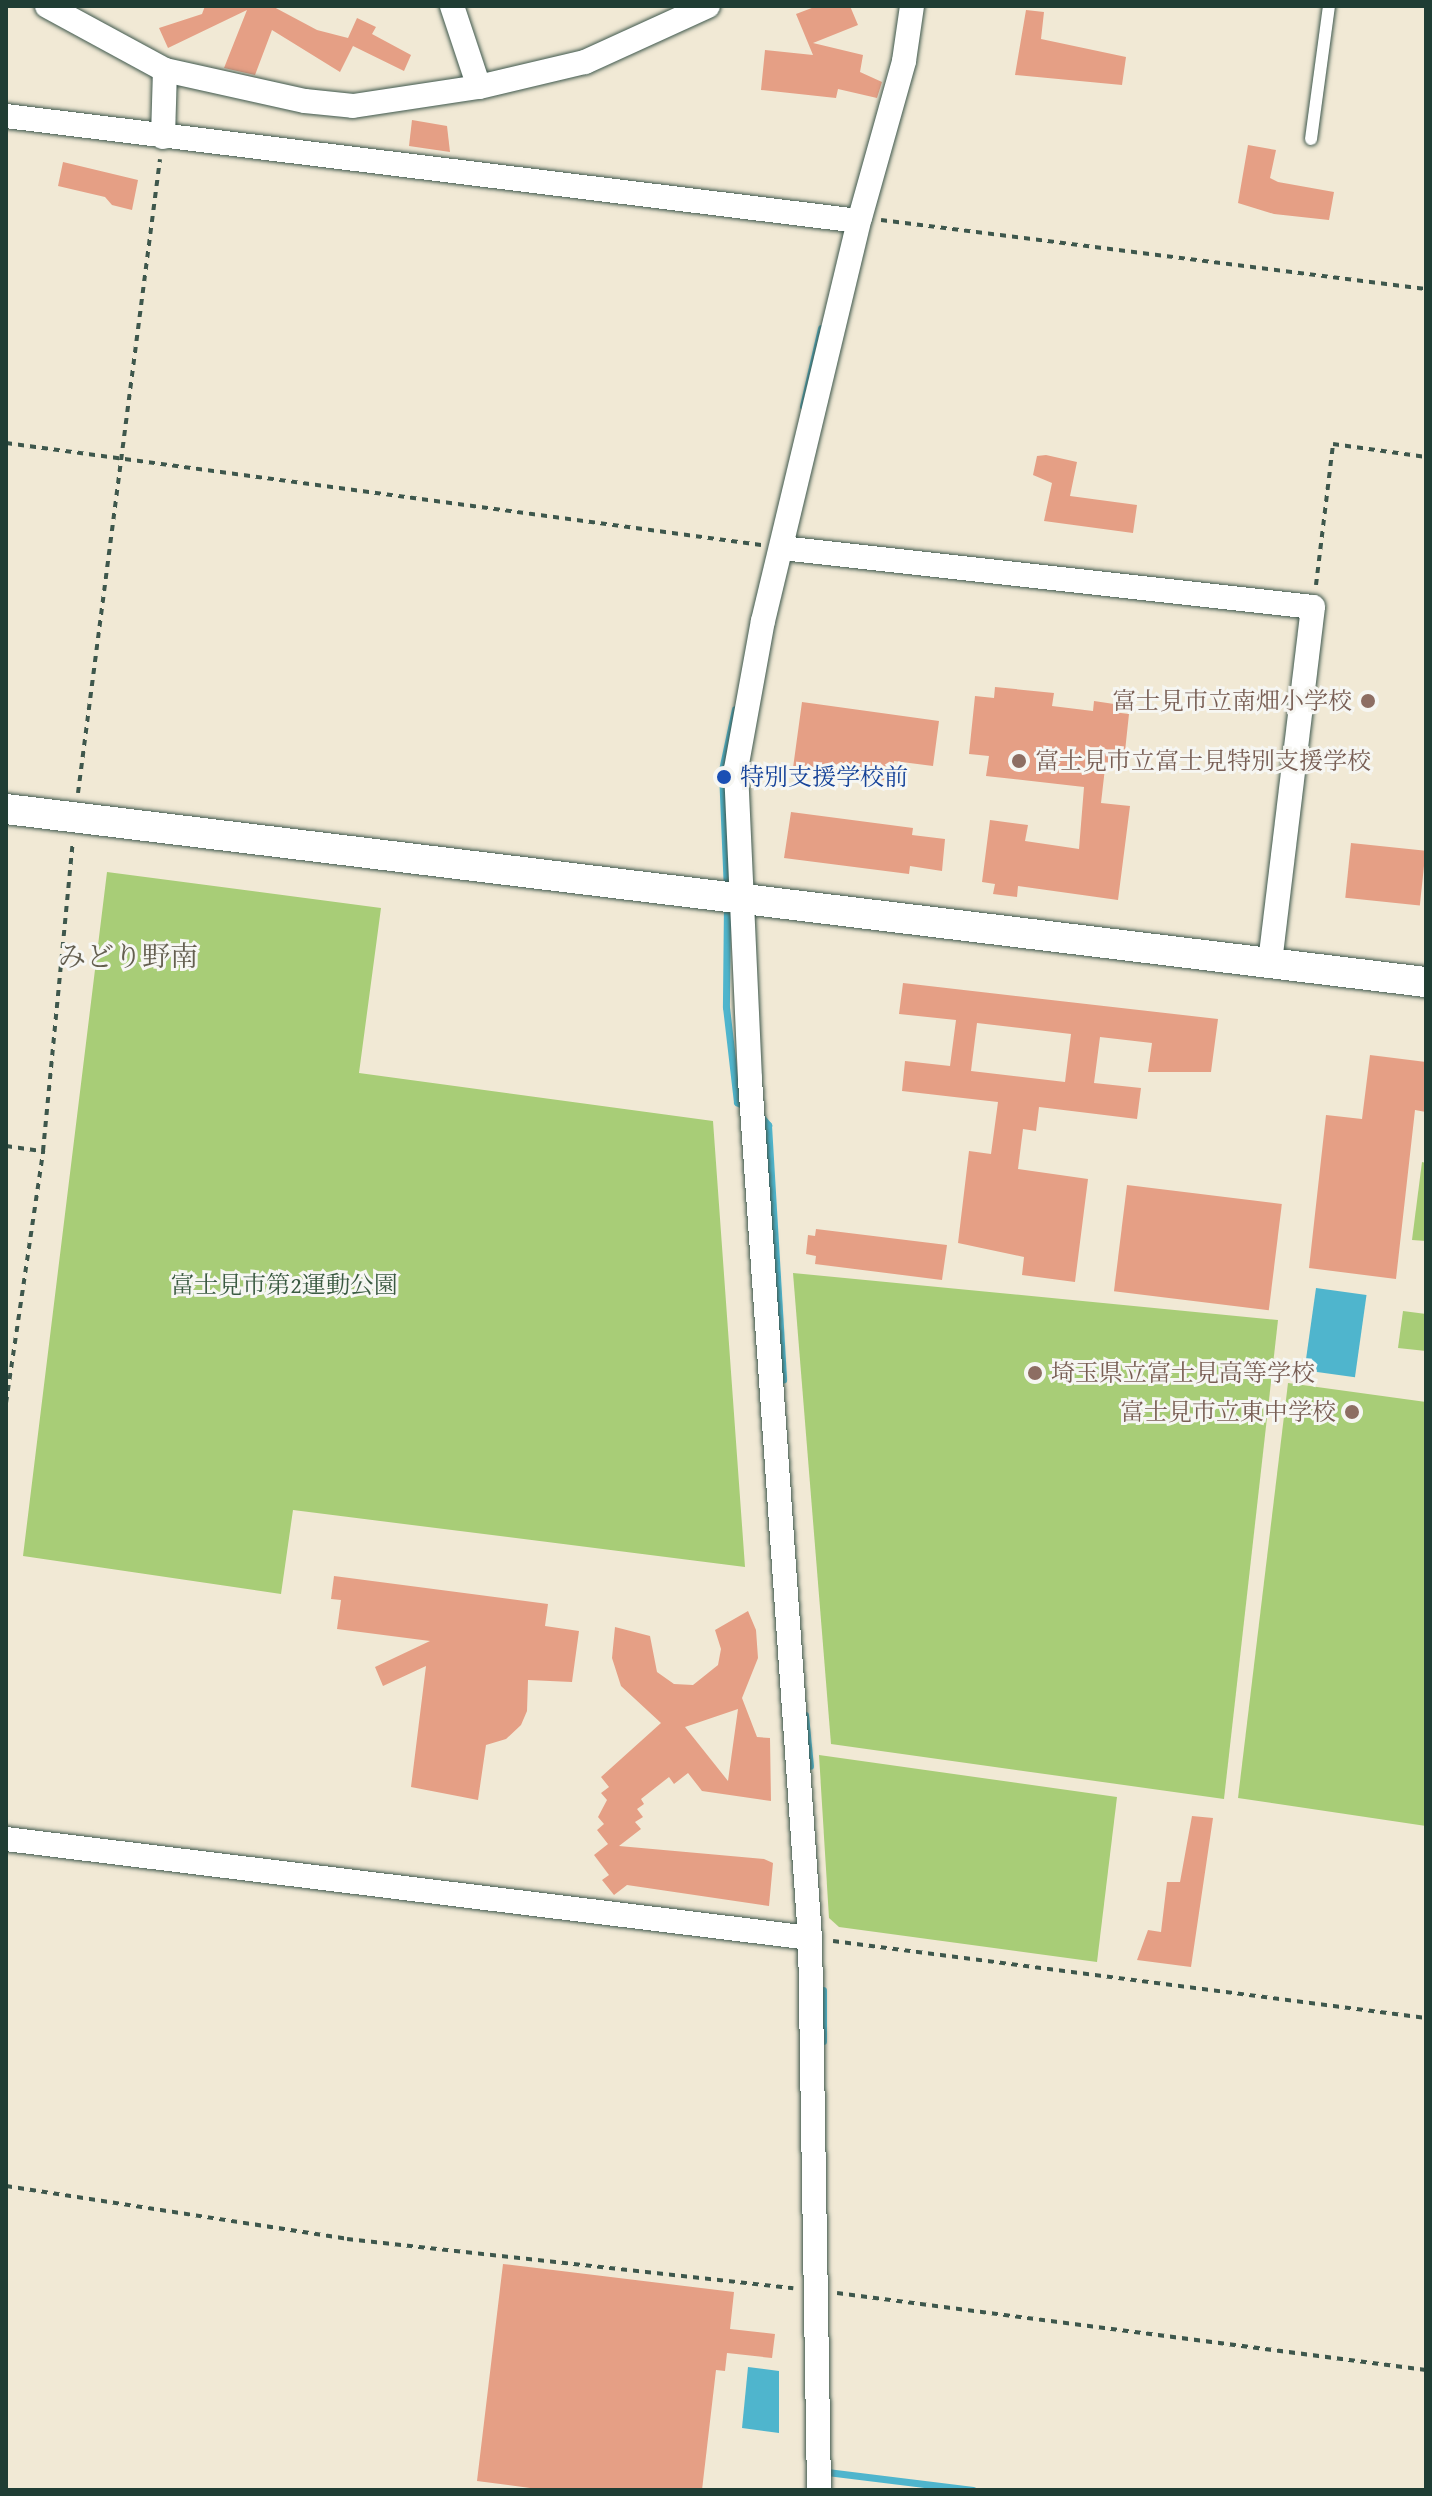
<!DOCTYPE html>
<meta charset="utf-8">
<style>
body{margin:0}
#map{position:relative;width:1432px;height:2496px;overflow:hidden;background:#f1e9d5;font-family:"Gentium Book Plus","Noto Serif JP",serif}
div>[style]{position:absolute}
.green>*{inset:0;background:#a8cd77}
.water>*{inset:0;background:#4fb5cd;transform-origin:0 0}
.stream>*{height:7px;margin:-3.5px;padding:0 3.5px;transform-origin:3.5px;border-radius:3.5px;background:#4fb5cd}
.building>*{inset:0;background:#e59f85;transform-origin:0 0}
.path>*{height:4px;margin-top:-2px;transform-origin:0;background:repeating-linear-gradient(90deg,#3e574c 0 6px,transparent 0 12px)}
.roads{filter:drop-shadow(0 0 2px #3e574c) drop-shadow(0 0 2px #3e574c)}
.service>*{height:12px;margin:-6px;padding:0 6px;transform-origin:6px;border-radius:6px;background:#fff}
.minor>*{height:24px;margin:-12px;padding:0 12px;transform-origin:12px;border-radius:12px;background:#fff}
.tertiary>*{height:30px;margin:-15px;padding:0 15px;transform-origin:15px;border-radius:15px;background:#fff}
.dots>*{width:22px;height:22px;translate:-50% -50%;box-sizing:border-box;border:4px solid #f6f6f2;border-radius:50%}
span{translate:-50% -50%;white-space:nowrap;text-align:center;line-height:1.15;-webkit-text-stroke:6px #f6f6f2;paint-order:stroke}
.education-label{font-size:24px;color:#785e54}
.right{translate:-100% -50%;text-align:right}
.left{translate:0 -50%;text-align:left}
.transit-label{font-size:24px;color:#164399}
.park-label{font-size:24px;color:#3a5a41}
.quarter-label{font-size:28px;color:#645f50}
.frame{position:absolute;inset:0;border:8px solid #1f3d34;pointer-events:none}
</style>
<div id="map">
<div class="green">
<div style="clip-path:polygon(107px 872px,381px 908px,359px 1073px,713px 1121px,745px 1567px,293px 1510px,281px 1594px,23px 1556px)"></div>
<div style="clip-path:polygon(1422px 1162px,1426px 1163px,1426px 1241px,1412px 1240px)"></div>
<div style="clip-path:polygon(793px 1273px,1278px 1320px,1224px 1799px,831px 1744px)"></div>
<div style="clip-path:polygon(1403px 1311px,1426px 1314px,1426px 1351px,1398px 1348px)"></div>
<div style="clip-path:polygon(1288px 1383px,1426px 1402px,1426px 1826px,1238px 1798px)"></div>
<div style="clip-path:polygon(819px 1755px,1117px 1797px,1097px 1962px,839px 1927px,829px 1918px)"></div>
</div>
<div class="water">
<div style="left:1316px;top:1288px;width:51px;height:83px;rotate:8deg"></div>
<div style="clip-path:polygon(748px 2367px,779px 2371px,779px 2433px,742px 2428px)"></div>
</div>
<div class="stream">
<div style="left:803px;top:406px;width:80px;rotate:-77deg"></div>
<div style="left:727px;top:891px;width:121px;rotate:-92.4deg"></div>
<div style="left:722px;top:770px;width:62px;rotate:-78deg"></div>
<div style="left:727px;top:903px;width:104px;rotate:90.6deg"></div>
<div style="left:726px;top:1007px;width:96px;rotate:83.4deg"></div>
<div style="left:737px;top:1102px;width:12px;rotate:31deg"></div>
<div style="left:758px;top:1113px;width:16px;rotate:50deg"></div>
<div style="left:768px;top:1125px;width:255px;rotate:86.6deg"></div>
<div style="left:805px;top:1715px;width:51px;rotate:84.4deg"></div>
<div style="left:823px;top:1990px;width:51px;rotate:90deg"></div>
<div style="left:827px;top:2472px;width:147px;rotate:7deg"></div>
</div>
<div class="building">
<div style="clip-path:polygon(205px 6px,272px 6px,317px 30px,348px 38px,357px 18px,376px 27px,372px 34px,411px 55px,404px 71px,353px 46px,340px 72px,272px 30px,255px 75px,224px 68px,247px 10px,168px 48px,159px 28px,202px 14px)"></div>
<div style="clip-path:polygon(817px 6px,850px 6px,858px 25px,813px 43px,863px 55px,860px 72px,882px 82px,877px 98px,838px 89px,836px 98px,761px 90px,765px 50px,813px 55px,796px 14px)"></div>
<div style="clip-path:polygon(1026px 10px,1044px 12px,1041px 39px,1126px 57px,1122px 85px,1015px 75px)"></div>
<div style="clip-path:polygon(412px 120px,447px 126px,450px 152px,409px 146px)"></div>
<div style="clip-path:polygon(1248px 145px,1276px 150px,1270px 178px,1278px 182px,1334px 192px,1329px 220px,1274px 214px,1238px 203px)"></div>
<div style="clip-path:polygon(63px 162px,138px 180px,132px 210px,112px 205px,105px 197px,58px 186px)"></div>
<div style="clip-path:polygon(1046px 455px,1077px 462px,1070px 496px,1137px 505px,1133px 533px,1044px 521px,1052px 483px,1033px 475px,1037px 456px)"></div>
<div style="clip-path:polygon(995px 687px,1054px 693px,1052px 706px,1093px 711px,1094px 701px,1114px 704px,1113px 712px,1129px 714px,1123px 770px,1105px 768px,1101px 803px,1130px 806px,1118px 900px,1018px 886px,1017px 897px,993px 894px,995px 884px,982px 882px,990px 820px,1028px 825px,1025px 841px,1079px 849px,1084px 787px,986px 776px,989px 756px,969px 754px,975px 696px,994px 698px)"></div>
<div style="clip-path:polygon(802px 702px,939px 721px,933px 766px,894px 761px,891px 781px,793px 768px)"></div>
<div style="clip-path:polygon(791px 812px,913px 828px,912px 835px,945px 839px,942px 871px,910px 866px,909px 874px,784px 858px)"></div>
<div style="left:1351px;top:843px;width:75px;height:55px;rotate:6deg"></div>
<div style="clip-path:polygon(evenodd,903px 983px,1218px 1019px,1211px 1072px,1148px 1072px,1152px 1043px,1100px 1037px,1094px 1083px,1141px 1088px,1137px 1119px,1039px 1107px,1036px 1131px,1023px 1129px,1018px 1169px,1088px 1179px,1075px 1282px,1022px 1275px,1024px 1257px,958px 1243px,969px 1151px,991px 1154px,998px 1102px,902px 1091px,905px 1061px,950px 1066px,956px 1020px,899px 1014px,903px 983px,977px 1023px,1071px 1034px,1065px 1082px,971px 1071px,977px 1023px)"></div>
<div style="clip-path:polygon(1370px 1055px,1426px 1062px,1426px 1112px,1415px 1110px,1396px 1279px,1309px 1268px,1326px 1115px,1362px 1119px)"></div>
<div style="left:1127px;top:1185px;width:156px;height:107px;rotate:7deg"></div>
<div style="clip-path:polygon(816px 1229px,947px 1245px,942px 1280px,815px 1264px,816px 1256px,806px 1254px,808px 1235px,815px 1236px)"></div>
<div style="clip-path:polygon(334px 1576px,548px 1604px,545px 1626px,579px 1631px,572px 1682px,528px 1680px,527px 1711px,521px 1725px,506px 1739px,486px 1745px,478px 1800px,411px 1787px,426px 1666px,383px 1686px,375px 1667px,430px 1641px,337px 1629px,341px 1600px,331px 1599px)"></div>
<div style="clip-path:polygon(evenodd,748px 1611px,756px 1630px,758px 1658px,742px 1698px,757px 1737px,770px 1738px,771px 1801px,702px 1791px,688px 1773px,674px 1784px,669px 1777px,641px 1799px,644px 1804px,637px 1809px,643px 1817px,635px 1822px,641px 1829px,619px 1846px,764px 1859px,773px 1863px,769px 1906px,627px 1885px,614px 1895px,602px 1880px,609px 1875px,594px 1855px,608px 1844px,597px 1830px,604px 1824px,598px 1817px,607px 1800px,601px 1793px,609px 1787px,601px 1777px,661px 1723px,621px 1686px,612px 1658px,615px 1627px,650px 1636px,657px 1672px,674px 1684px,693px 1685px,718px 1665px,721px 1649px,715px 1630px,748px 1611px,738px 1709px,728px 1781px,685px 1727px,738px 1709px)"></div>
<div style="clip-path:polygon(1192px 1816px,1213px 1818px,1191px 1967px,1137px 1960px,1148px 1930px,1161px 1932px,1167px 1882px,1180px 1882px)"></div>
<div style="clip-path:polygon(503px 2264px,734px 2292px,730px 2329px,775px 2334px,772px 2358px,727px 2353px,725px 2371px,716px 2370px,702px 2490px,545px 2490px,477px 2481px)"></div>
</div>
<div class="path">
<div style="left:881px;top:220px;width:549px;rotate:7.22deg"></div>
<div style="left:6px;top:443px;width:762px;rotate:7.69deg"></div>
<div style="left:1316px;top:585px;width:142px;rotate:-83.1deg"></div>
<div style="left:1333px;top:444px;width:94px;rotate:8deg"></div>
<div style="left:78px;top:793px;width:639px;rotate:-82.63deg"></div>
<div style="left:6px;top:1146px;width:37px;rotate:8deg"></div>
<div style="left:6px;top:1403px;width:255px;rotate:-81.6deg"></div>
<div style="left:43px;top:1151px;width:310px;rotate:-84.5deg"></div>
<div style="left:833px;top:1941px;width:598px;rotate:7.4deg"></div>
<div style="left:6px;top:2186px;width:345px;rotate:8.8deg"></div>
<div style="left:347px;top:2239px;width:449px;rotate:6.3deg"></div>
<div style="left:837px;top:2293px;width:594px;rotate:7.45deg"></div>
</div>
<div class="roads">
<div class="service">
<div style="left:1311px;top:139px;width:134px;rotate:-82.3deg"></div>
</div>
<div class="minor">
<div style="left:47px;top:6px;width:134px;rotate:28.5deg"></div>
<div style="left:165px;top:70px;width:143px;rotate:12.5deg"></div>
<div style="left:305px;top:101px;width:48px;rotate:5.9deg"></div>
<div style="left:353px;top:106px;width:127px;rotate:-8.6deg"></div>
<div style="left:479px;top:87px;width:109px;rotate:-13.3deg"></div>
<div style="left:585px;top:62px;width:135px;rotate:-24.5deg"></div>
<div style="left:452px;top:6px;width:85px;rotate:71.6deg"></div>
<div style="left:6px;top:116px;width:859px;rotate:7.02deg"></div>
<div style="left:163px;top:137px;width:67px;rotate:-88.3deg"></div>
<div style="left:782px;top:548px;width:534px;rotate:6.34deg"></div>
<div style="left:1313px;top:607px;width:358px;rotate:96.9deg"></div>
<div style="left:6px;top:1839px;width:810px;rotate:7.02deg"></div>
<div style="left:819px;top:2490px;width:552px;rotate:-90.93deg"></div>
<div style="left:810px;top:1938px;width:861px;rotate:-94deg"></div>
<div style="left:750px;top:1079px;width:310px;rotate:-92.6deg"></div>
<div style="left:736px;top:769px;width:150px;rotate:-79.7deg"></div>
<div style="left:763px;top:621px;width:415px;rotate:-76.5deg"></div>
<div style="left:860px;top:218px;width:163px;rotate:-74.3deg"></div>
<div style="left:904px;top:61px;width:56px;rotate:-81.7deg"></div>
</div>
<div class="tertiary">
<div style="left:6px;top:809px;width:1430px;rotate:6.95deg"></div>
</div>
</div>
<div class="dots">
<div style="left:1368px;top:701px;background:#8d6e63"></div>
<div style="left:1019px;top:761px;background:#8d6e63"></div>
<div style="left:724px;top:777px;background:#1a4fb4"></div>
<div style="left:1035px;top:1373px;background:#8d6e63"></div>
<div style="left:1352px;top:1412px;background:#8d6e63"></div>
</div>
<div class="education-label">
<span class="right" style="left:1352px;top:701px">富士見市立南畑小学校</span>
<span class="left" style="left:1035px;top:761px">富士見市立富士見特別支援学校</span>
<span class="left" style="left:1051px;top:1373px">埼玉県立富士見高等学校</span>
<span class="right" style="left:1336px;top:1412px">富士見市立東中学校</span>
</div>
<div class="transit-label">
<span class="left" style="left:740px;top:777px">特別支援学校前</span>
</div>
<div class="park-label">
<span style="left:284px;top:1285px">富士見市第2運動公園</span>
</div>
<div class="quarter-label">
<span style="left:128px;top:956px">みどり野南</span>
</div>
<div class="frame"></div>
</div>
